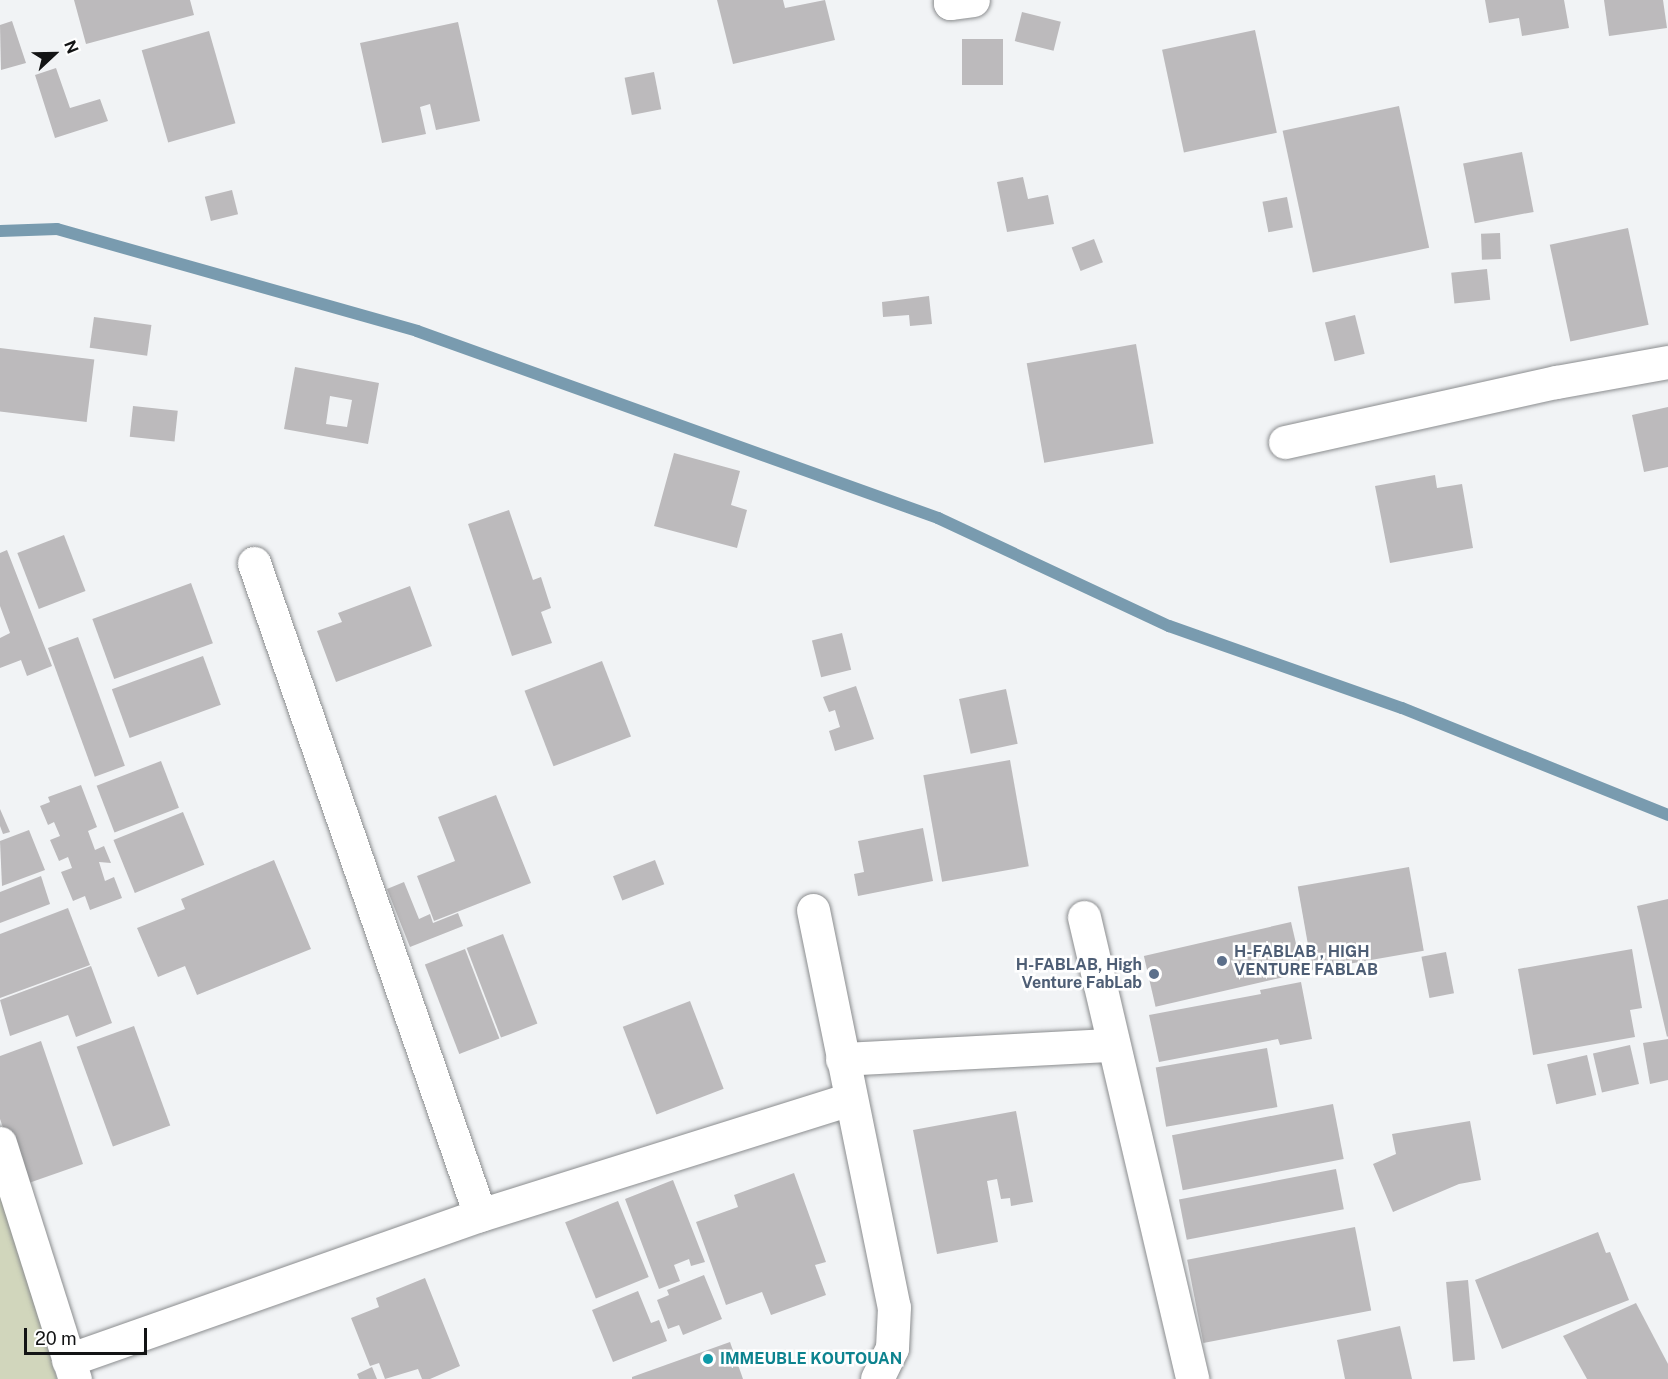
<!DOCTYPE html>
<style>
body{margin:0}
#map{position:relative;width:1668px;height:1379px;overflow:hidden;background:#f1f3f5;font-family:"Public Sans",sans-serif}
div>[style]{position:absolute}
.green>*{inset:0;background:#d1d6bc}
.stream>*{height:12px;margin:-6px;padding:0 6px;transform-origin:6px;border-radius:6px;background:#799baf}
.building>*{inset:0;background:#bcbabc;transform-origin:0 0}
.roads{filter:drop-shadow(0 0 2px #8b8d8f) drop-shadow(0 0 2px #8b8d8f)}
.minor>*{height:33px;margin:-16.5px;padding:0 16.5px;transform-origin:16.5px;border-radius:16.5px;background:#fff}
.dots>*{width:16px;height:16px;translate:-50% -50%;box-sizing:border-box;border:3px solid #fff;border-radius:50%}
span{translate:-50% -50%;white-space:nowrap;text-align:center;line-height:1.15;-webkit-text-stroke:5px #fff;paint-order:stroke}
.service-label{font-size:16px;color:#4e5e75;font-weight:700}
.left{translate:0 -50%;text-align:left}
.right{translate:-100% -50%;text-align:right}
.culture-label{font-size:16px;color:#0d838f;font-weight:700}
.north{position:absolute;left:24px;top:24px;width:60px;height:60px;-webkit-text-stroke:4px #fff;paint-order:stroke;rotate:68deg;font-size:16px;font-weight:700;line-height:24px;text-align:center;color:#131415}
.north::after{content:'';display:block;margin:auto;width:21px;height:27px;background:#131415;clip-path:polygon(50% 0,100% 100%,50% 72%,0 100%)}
.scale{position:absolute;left:24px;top:1328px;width:123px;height:27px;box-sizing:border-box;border:3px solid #131415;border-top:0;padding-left:8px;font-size:18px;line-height:21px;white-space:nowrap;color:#131415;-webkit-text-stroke:4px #fff;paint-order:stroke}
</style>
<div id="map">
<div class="green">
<div style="clip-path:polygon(0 1191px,57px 1379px,0 1379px)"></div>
</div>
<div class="stream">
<div style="left:0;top:231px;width:57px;rotate:-2deg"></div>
<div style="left:57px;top:229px;width:374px;rotate:15.8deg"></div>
<div style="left:417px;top:331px;width:554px;rotate:19.74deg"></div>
<div style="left:938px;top:518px;width:255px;rotate:25.1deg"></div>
<div style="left:1169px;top:626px;width:247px;rotate:19.4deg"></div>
<div style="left:1402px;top:708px;width:287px;rotate:21.9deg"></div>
</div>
<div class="building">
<div style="clip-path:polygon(74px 0,190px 0,194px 15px,86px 44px)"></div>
<div style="clip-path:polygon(717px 0,783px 0,785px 8px,825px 0,835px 40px,733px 64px)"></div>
<div style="clip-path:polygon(1485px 0,1564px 0,1569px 28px,1522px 36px,1519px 18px,1489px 23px)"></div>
<div style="clip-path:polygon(1604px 0,1663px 0,1667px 28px,1609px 36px)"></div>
<div style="left:1022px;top:12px;width:40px;height:30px;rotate:14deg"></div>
<div style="clip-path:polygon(12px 21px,26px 63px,1px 70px,0 25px)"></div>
<div style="clip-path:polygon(458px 22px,480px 121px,436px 130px,430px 104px,420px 107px,426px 134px,382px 143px,360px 43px)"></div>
<div style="left:1255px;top:30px;width:105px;height:95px;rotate:78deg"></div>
<div style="left:209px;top:31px;width:96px;height:70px;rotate:74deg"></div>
<div style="left:962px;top:39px;width:41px;height:46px"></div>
<div style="clip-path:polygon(56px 68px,70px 108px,100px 99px,108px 121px,55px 138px,35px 75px)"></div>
<div style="left:654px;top:72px;width:38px;height:30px;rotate:79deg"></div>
<div style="left:1399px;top:106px;width:145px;height:119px;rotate:78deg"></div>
<div style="left:1522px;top:152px;width:61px;height:60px;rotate:79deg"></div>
<div style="clip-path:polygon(1023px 177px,1028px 199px,1048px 195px,1054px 224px,1007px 232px,997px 182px)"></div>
<div style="left:232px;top:190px;width:25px;height:28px;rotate:76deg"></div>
<div style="left:1287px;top:197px;width:31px;height:25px;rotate:79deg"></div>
<div style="left:1628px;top:228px;width:99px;height:80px;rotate:78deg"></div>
<div style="left:1500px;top:233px;width:26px;height:19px;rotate:88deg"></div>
<div style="left:1094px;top:239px;width:25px;height:24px;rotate:69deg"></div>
<div style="left:1487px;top:269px;width:31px;height:36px;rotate:84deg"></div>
<div style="clip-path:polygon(929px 296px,932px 324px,910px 326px,909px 315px,883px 317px,882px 302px)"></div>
<div style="left:1355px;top:315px;width:40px;height:31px;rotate:76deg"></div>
<div style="left:94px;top:317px;width:58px;height:31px;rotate:8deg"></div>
<div style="left:1136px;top:344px;width:101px;height:111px;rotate:80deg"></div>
<div style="left:0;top:348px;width:95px;height:63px;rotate:7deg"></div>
<div style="clip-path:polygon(evenodd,295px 367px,379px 383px,368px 444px,284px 429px,295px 367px,330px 396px,352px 400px,347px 427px,326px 424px,330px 396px)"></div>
<div style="left:133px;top:406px;width:45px;height:31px;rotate:6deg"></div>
<div style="clip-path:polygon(1668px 407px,1668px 467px,1644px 472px,1632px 415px)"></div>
<div style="clip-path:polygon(674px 453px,740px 471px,731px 505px,747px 510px,737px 548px,654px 526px)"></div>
<div style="clip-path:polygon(1435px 475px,1437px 488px,1462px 484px,1473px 548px,1390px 563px,1375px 486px)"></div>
<div style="clip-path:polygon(509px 510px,533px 580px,541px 577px,551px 608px,541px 612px,552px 643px,512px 656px,468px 524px)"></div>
<div style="left:64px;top:535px;width:60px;height:50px;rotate:69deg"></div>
<div style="clip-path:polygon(7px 550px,52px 666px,27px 676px,21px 660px,0 668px,0 638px,10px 633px,0 606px,0 553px)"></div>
<div style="left:191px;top:583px;width:64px;height:105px;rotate:70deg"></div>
<div style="clip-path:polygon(410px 586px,432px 646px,336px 682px,317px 631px,342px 622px,338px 613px)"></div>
<div style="left:842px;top:633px;width:38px;height:31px;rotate:76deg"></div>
<div style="left:78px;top:637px;width:137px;height:32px;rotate:70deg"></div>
<div style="left:203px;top:656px;width:52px;height:97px;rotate:70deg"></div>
<div style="left:602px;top:661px;width:81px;height:83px;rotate:69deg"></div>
<div style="clip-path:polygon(856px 686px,874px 739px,835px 751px,829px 731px,840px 727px,835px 710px,829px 712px,823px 697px)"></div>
<div style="left:1006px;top:689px;width:56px;height:48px;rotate:78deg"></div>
<div style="left:1010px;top:760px;width:108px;height:88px;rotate:80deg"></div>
<div style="left:161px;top:761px;width:50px;height:69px;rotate:69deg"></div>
<div style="clip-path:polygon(81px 785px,97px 827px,88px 831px,95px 850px,104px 846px,111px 863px,99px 862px,105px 881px,114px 877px,122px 898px,90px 910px,85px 896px,73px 901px,61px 872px,72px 868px,68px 857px,59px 861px,50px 840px,60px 836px,54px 822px,48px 825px,40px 806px,50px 802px,48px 797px)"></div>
<div style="clip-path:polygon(496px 795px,531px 883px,434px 921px,417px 876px,455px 861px,438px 817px)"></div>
<div style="clip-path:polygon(0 809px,10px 832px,3px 834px,0 826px)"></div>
<div style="left:183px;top:812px;width:57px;height:75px;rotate:68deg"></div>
<div style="clip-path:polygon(923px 828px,933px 881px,858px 896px,854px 874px,864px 872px,858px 841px)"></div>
<div style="clip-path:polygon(29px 830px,45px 870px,2px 886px,0 841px)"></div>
<div style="clip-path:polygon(274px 860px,311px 949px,197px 995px,185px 966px,158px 977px,137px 928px,185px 909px,181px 899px)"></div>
<div style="left:655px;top:860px;width:26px;height:45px;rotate:69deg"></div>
<div style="left:1409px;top:867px;width:85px;height:113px;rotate:80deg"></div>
<div style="clip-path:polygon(41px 876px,50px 904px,0 923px,0 892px)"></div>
<div style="clip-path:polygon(404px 882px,419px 919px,430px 914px,433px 923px,458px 913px,463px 926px,410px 947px,387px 889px)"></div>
<div style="clip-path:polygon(1668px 899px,1668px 1036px,1667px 1037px,1637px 906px)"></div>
<div style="clip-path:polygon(68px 908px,90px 965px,0 998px,0 934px)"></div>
<div style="left:1291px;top:922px;width:52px;height:151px;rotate:77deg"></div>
<div style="left:503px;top:934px;width:96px;height:39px;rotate:69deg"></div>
<div style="left:465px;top:949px;width:96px;height:43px;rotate:69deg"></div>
<div style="clip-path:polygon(1632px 949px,1642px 1008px,1630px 1010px,1635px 1037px,1533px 1055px,1518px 969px)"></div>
<div style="left:1446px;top:952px;width:42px;height:25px;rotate:79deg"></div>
<div style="clip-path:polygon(91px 966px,112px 1023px,76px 1037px,68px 1015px,10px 1036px,0 1000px)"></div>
<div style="clip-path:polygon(1301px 982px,1312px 1039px,1280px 1045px,1278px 1039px,1159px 1062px,1149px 1015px,1261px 994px,1260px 990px)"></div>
<div style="left:690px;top:1001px;width:94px;height:72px;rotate:69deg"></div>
<div style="left:134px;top:1026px;width:106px;height:61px;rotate:70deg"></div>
<div style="clip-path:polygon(1668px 1039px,1668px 1080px,1650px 1084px,1643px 1043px)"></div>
<div style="clip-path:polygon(41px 1041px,83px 1164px,23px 1185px,0 1119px,0 1056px)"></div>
<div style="left:1630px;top:1045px;width:40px;height:38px;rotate:77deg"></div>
<div style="left:1267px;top:1048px;width:60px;height:113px;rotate:80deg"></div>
<div style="left:1587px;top:1055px;width:41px;height:41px;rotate:77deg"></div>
<div style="left:1333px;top:1104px;width:56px;height:164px;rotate:79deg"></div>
<div style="clip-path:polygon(1016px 1111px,1033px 1202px,1011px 1206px,1010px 1198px,1001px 1199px,997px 1179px,987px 1181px,998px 1242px,937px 1254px,913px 1130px)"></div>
<div style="clip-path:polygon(1470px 1121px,1481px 1180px,1459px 1184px,1393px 1212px,1373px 1164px,1396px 1154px,1392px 1134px)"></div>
<div style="left:1336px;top:1169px;width:41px;height:160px;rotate:79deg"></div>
<div style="clip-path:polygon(794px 1173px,826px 1262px,815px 1265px,826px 1295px,771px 1315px,762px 1292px,726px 1305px,696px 1222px,738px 1207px,734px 1195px)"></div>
<div style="clip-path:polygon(673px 1180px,705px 1262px,691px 1266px,689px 1259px,674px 1265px,680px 1281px,659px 1289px,625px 1199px)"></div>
<div style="left:618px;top:1201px;width:82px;height:57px;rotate:68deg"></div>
<div style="left:1355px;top:1227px;width:85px;height:171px;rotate:79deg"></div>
<div style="clip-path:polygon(1598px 1232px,1606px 1253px,1610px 1252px,1629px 1300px,1502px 1349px,1475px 1280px)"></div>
<div style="clip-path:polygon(704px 1275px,722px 1319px,683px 1335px,679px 1325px,668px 1329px,657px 1300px,669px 1295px,667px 1290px)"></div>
<div style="clip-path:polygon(425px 1278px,460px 1366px,430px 1379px,422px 1379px,418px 1369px,385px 1379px,379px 1363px,370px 1366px,351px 1318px,379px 1307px,376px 1298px)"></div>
<div style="left:1468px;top:1280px;width:80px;height:22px;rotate:85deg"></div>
<div style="clip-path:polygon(638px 1291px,651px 1323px,659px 1320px,667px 1341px,613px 1362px,592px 1310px)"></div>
<div style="clip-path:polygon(1636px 1303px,1668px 1364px,1668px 1379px,1587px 1379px,1563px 1336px)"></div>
<div style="clip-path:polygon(1400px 1326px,1412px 1379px,1345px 1379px,1337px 1340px)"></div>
<div style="clip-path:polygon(730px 1342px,743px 1379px,632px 1379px,632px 1377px)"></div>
<div style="clip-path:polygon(372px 1367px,377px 1379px,359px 1379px,357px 1374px)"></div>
</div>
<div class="roads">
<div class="minor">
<div style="left:950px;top:0;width:3px;rotate:90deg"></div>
<div style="left:950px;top:3px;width:23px;rotate:-7deg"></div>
<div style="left:1285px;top:442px;width:278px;rotate:-12.5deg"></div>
<div style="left:1556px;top:382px;width:114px;rotate:-10.1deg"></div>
<div style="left:254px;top:563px;width:690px;rotate:70.88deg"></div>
<div style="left:813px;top:910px;width:405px;rotate:78.5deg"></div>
<div style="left:894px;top:1307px;width:41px;rotate:92.8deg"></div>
<div style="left:892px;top:1348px;width:34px;rotate:116deg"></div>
<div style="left:1084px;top:917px;width:474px;rotate:76.8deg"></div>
<div style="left:842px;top:1059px;width:269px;rotate:-3deg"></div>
<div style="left:0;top:1143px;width:248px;rotate:72.4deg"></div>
<div style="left:68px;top:1360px;width:437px;rotate:-19.4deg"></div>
<div style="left:480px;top:1215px;width:388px;rotate:-17.4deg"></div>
</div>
</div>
<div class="dots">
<div style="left:1222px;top:961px;background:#5c6f8a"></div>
<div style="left:1154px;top:974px;background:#5c6f8a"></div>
<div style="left:708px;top:1359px;background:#0f9aa8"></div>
</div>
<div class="service-label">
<span class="left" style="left:1234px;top:961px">H-FABLAB , HIGH<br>VENTURE FABLAB</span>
<span class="right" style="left:1142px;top:974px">H-FABLAB, High<br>Venture FabLab</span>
</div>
<div class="culture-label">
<span class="left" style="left:720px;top:1359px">IMMEUBLE KOUTOUAN</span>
</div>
<div class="north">N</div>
<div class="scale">20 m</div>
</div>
